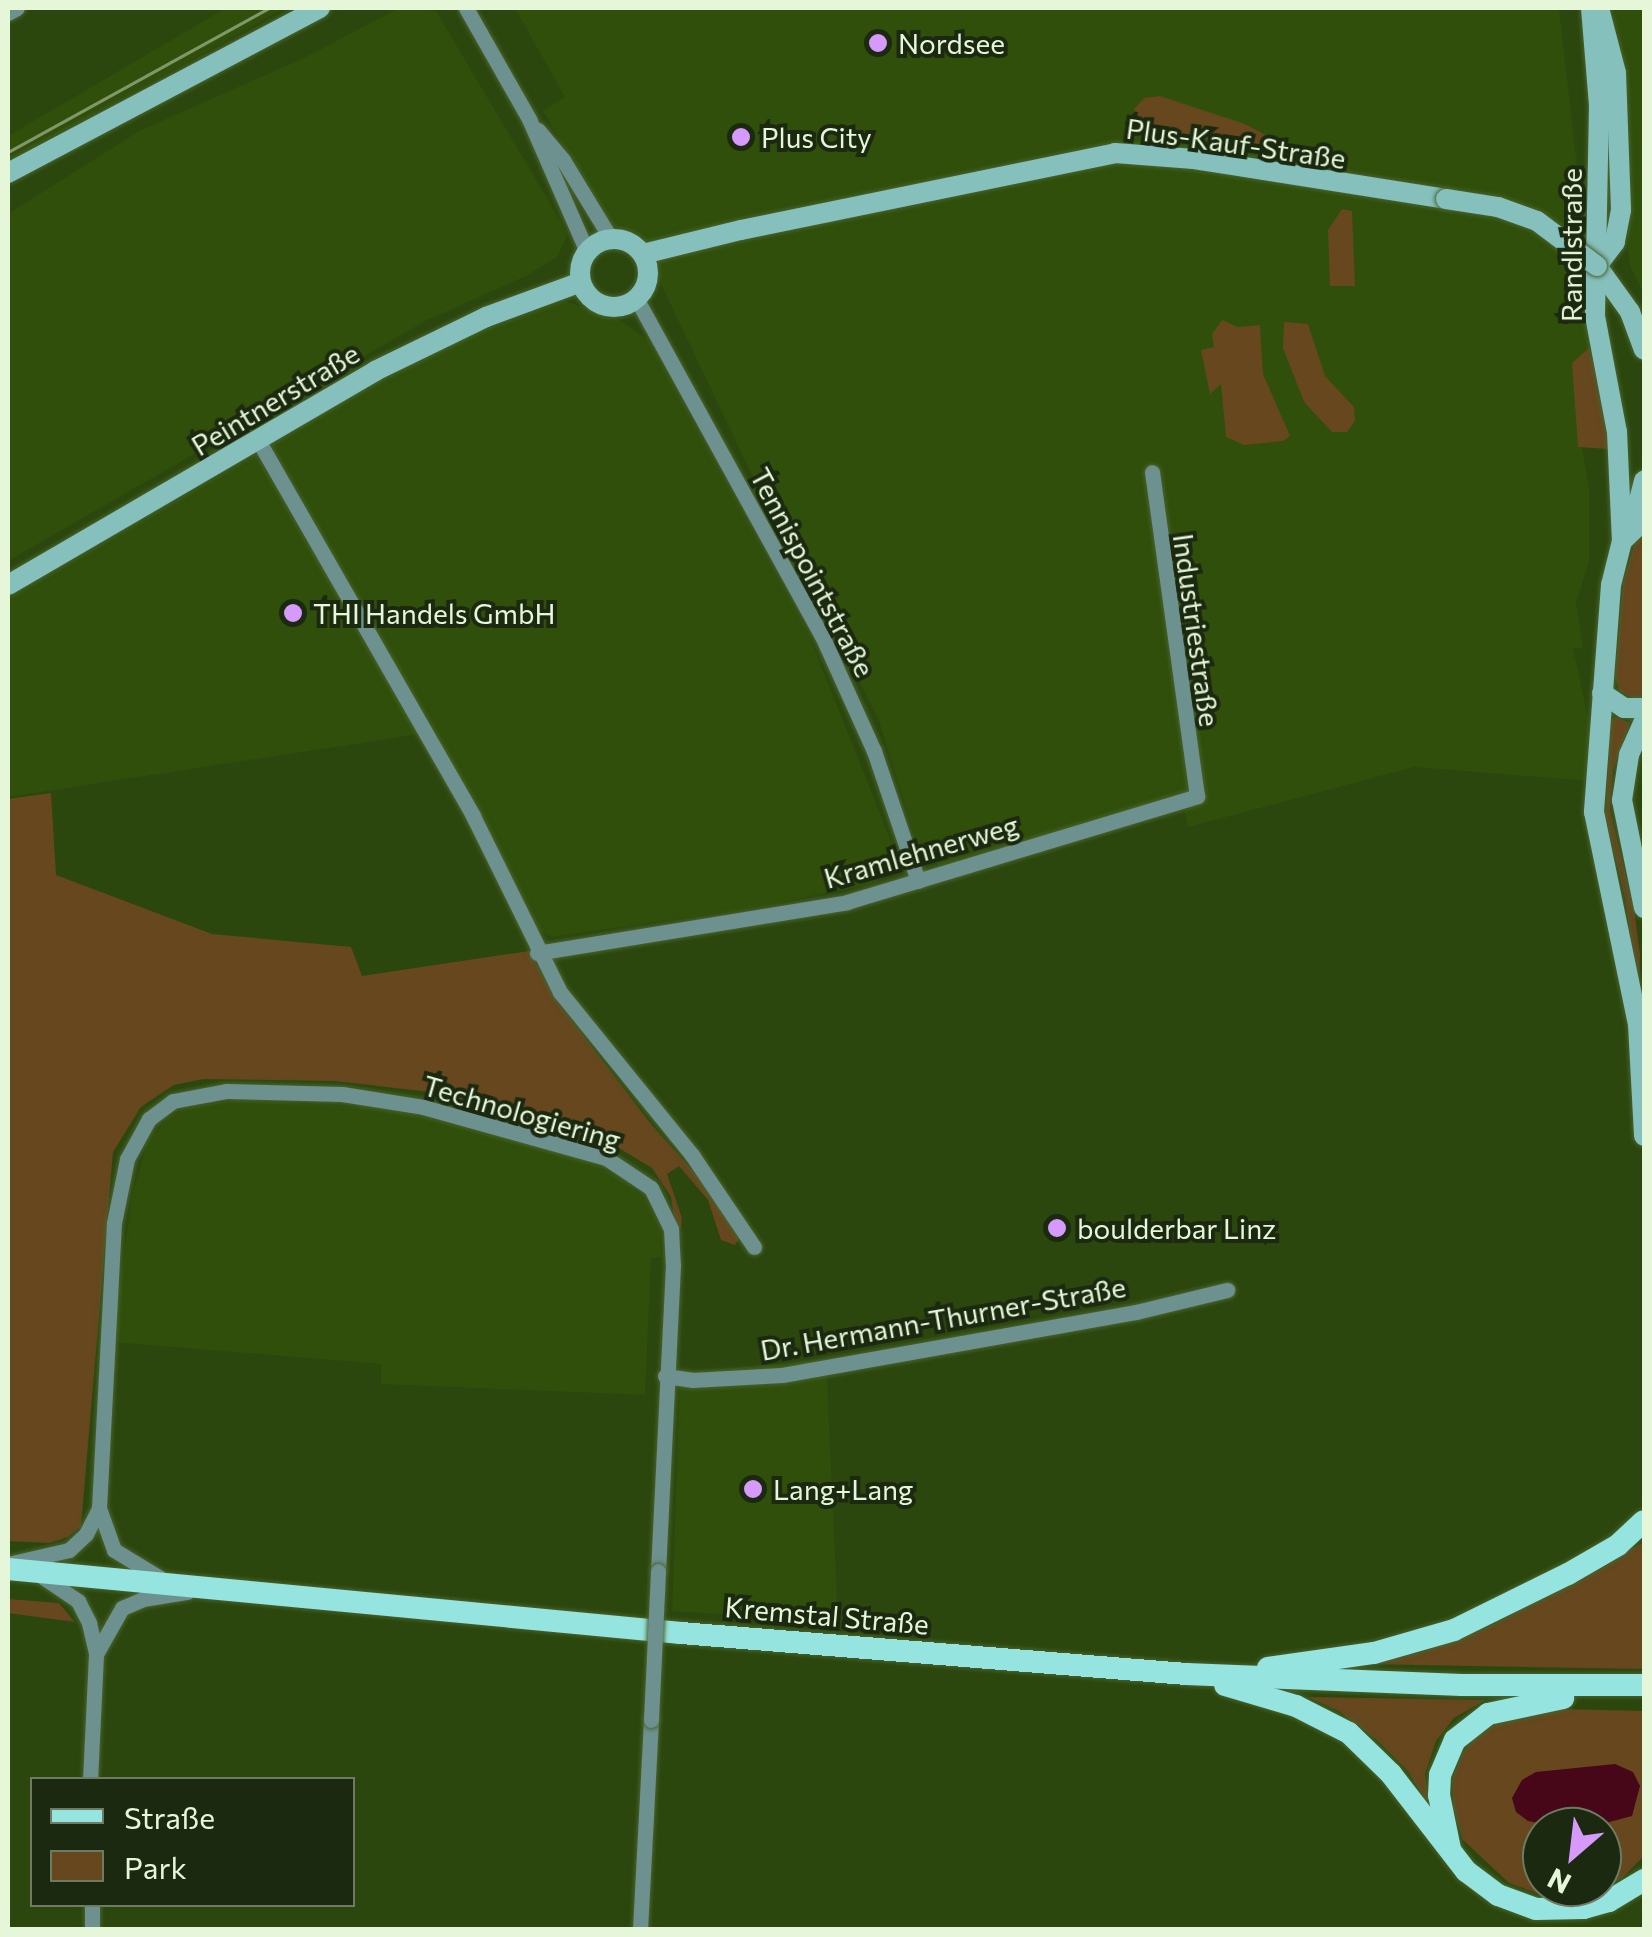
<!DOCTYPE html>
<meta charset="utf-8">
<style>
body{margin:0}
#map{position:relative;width:1652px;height:1937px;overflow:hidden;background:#2b470d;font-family:Commissioner,sans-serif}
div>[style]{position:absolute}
.built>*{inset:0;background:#2f4f0a}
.green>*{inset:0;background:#66471e}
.water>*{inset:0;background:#480718}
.roads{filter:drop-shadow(0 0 2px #49632d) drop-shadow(0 0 2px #49632d)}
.street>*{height:15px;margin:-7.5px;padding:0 7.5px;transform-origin:7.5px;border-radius:7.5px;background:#6d918f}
.secondary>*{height:20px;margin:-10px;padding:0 10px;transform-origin:10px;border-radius:10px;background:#85c0bd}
.secondary>.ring{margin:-10px;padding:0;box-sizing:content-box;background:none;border:20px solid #85c0bd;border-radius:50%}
.primary>*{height:22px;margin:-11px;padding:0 11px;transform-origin:11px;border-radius:11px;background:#96e4e0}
.tram>*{height:2.5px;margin:-1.25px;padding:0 1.25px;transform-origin:1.25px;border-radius:1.25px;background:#7f9769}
.bridges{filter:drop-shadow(0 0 2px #49632d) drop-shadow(0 0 2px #49632d)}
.street-bridge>*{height:15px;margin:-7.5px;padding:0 7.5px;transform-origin:7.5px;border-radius:7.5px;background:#6d918f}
.secondary-bridge>*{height:20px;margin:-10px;padding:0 10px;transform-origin:10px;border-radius:10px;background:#85c0bd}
.dots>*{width:28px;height:28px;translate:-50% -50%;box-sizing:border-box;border:5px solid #1c2911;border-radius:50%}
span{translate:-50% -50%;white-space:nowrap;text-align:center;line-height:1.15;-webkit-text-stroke:8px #1c2911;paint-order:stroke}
.poi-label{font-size:28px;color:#e5f7d8}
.left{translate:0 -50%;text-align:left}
.street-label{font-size:28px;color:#e5f7d8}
.frame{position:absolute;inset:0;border:10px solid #e5f7d8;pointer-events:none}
.legend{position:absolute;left:30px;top:1777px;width:325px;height:130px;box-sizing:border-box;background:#1c2911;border:2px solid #6c7b61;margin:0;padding:12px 18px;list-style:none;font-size:30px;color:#e5f7d8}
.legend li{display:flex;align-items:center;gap:20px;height:50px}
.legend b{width:50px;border:2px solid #6c7b61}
.north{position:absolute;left:1522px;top:1807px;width:100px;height:100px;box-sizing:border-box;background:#1c2911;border:2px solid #6c7b61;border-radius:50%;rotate:208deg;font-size:28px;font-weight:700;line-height:40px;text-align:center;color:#e5f7d8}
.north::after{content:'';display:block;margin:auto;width:35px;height:45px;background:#d69bfa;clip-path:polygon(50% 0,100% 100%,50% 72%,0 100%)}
</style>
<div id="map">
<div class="built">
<div style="clip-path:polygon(226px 8px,285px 8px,8px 161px,8px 136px)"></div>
<div style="clip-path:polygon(399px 8px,436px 11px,563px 225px,567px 236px,557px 257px,526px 276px,425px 321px,8px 561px,8px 214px,139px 131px,302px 59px)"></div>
<div style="clip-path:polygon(515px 8px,1559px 8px,1608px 438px,1580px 437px,1589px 487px,1589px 562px,1576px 602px,1583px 648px,1573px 648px,1602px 782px,1414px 767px,1188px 827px,1180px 793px,943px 868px,920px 853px,878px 718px,763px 498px,638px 236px,611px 228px,543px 111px,565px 97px)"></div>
<div style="clip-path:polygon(1611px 8px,1644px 8px,1644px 294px,1630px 266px,1628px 249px,1627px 120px,1619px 37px)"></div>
<div style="clip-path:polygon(565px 301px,616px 318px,647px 339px,808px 633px,894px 848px,892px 870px,876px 883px,753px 908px,552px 937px,535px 930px,433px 730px,270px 445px,370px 386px,470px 335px)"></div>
<div style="clip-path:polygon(256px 455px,420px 734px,8px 797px,8px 598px)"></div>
<div style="clip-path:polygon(238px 1100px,394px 1109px,586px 1160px,623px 1180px,646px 1200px,660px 1228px,661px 1257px,651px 1258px,645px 1395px,381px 1384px,381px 1364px,112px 1342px,132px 1196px,147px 1142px,170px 1116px,191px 1107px)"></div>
<div style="clip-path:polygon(826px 1359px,838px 1621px,672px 1611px,680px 1373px)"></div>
</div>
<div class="green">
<div style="clip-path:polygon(1160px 96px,1245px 124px,1295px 151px,1293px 155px,1141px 128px,1134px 109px,1144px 98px)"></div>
<div style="clip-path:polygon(1342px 209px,1352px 211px,1355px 286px,1330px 286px,1328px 230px)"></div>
<div style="clip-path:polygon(1222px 320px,1238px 327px,1260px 325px,1263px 374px,1290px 436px,1283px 441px,1244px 445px,1226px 437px,1221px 384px,1210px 394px,1201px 350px,1214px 347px,1212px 334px)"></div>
<div style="clip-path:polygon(1284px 322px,1308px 324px,1325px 376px,1354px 407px,1355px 421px,1347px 432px,1332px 432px,1304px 402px,1283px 348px)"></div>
<div style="clip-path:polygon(1589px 348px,1606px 406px,1608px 449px,1578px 447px,1572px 363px)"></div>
<div style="clip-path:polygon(1644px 532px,1644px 696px,1636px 699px,1619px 691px,1615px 677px,1623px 582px,1635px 542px)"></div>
<div style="clip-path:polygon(1616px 717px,1630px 723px,1613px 770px,1610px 810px,1634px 909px,1640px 954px,1639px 1002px,1625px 898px,1605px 816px,1611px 719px)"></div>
<div style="clip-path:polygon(51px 793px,56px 875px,212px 934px,351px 947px,362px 976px,529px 951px,557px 1001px,651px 1124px,701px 1180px,740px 1237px,735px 1245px,721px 1240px,708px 1200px,679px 1166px,667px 1174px,682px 1218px,678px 1243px,671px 1197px,652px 1168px,617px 1147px,560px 1128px,430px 1092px,334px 1081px,203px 1079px,174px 1085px,141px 1107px,113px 1152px,81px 1526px,68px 1537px,49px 1543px,8px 1541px,8px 799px)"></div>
<div style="clip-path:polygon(1644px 1542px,1644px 1669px,1360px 1664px,1425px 1651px,1492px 1625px)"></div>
<div style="clip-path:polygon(8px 1599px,59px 1603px,75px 1622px,8px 1613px)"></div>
<div style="clip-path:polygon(1308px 1697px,1485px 1700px,1454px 1718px,1436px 1741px,1425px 1774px,1429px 1806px,1407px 1770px,1378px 1741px,1339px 1711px)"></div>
<div style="clip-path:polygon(evenodd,1560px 1709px,1644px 1711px,1644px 1856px,1621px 1879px,1588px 1893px,1548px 1897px,1509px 1883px,1463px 1840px,1453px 1809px,1452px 1778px,1463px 1752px,1476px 1734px,1505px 1717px,1560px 1709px,1542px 1827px,1602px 1827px,1602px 1887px,1542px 1887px,1542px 1827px)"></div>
</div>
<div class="water">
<div style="clip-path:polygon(1615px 1764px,1633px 1772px,1640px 1786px,1632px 1816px,1594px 1826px,1548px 1825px,1528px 1821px,1516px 1812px,1512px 1798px,1522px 1780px,1536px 1772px)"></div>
</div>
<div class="roads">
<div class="street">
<div style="left:466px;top:8px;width:128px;rotate:60.4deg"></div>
<div style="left:529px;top:119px;width:145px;rotate:66.4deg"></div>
<div style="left:8px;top:13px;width:10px;rotate:-29deg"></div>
<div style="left:538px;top:130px;width:39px;rotate:50deg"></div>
<div style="left:563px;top:160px;width:92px;rotate:58.7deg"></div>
<div style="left:636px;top:298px;width:386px;rotate:61.2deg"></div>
<div style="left:822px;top:636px;width:126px;rotate:65.7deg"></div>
<div style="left:874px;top:751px;width:137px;rotate:71.3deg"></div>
<div style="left:258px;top:440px;width:433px;rotate:60.2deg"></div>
<div style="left:473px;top:816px;width:196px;rotate:63.7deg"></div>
<div style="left:560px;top:992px;width:210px;rotate:51deg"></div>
<div style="left:692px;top:1155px;width:111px;rotate:56deg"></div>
<div style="left:537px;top:953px;width:314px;rotate:-9.3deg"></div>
<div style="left:847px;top:902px;width:366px;rotate:-16.8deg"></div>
<div style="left:1197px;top:796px;width:327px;rotate:-97.9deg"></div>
<div style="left:665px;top:1376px;width:27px;rotate:8deg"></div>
<div style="left:692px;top:1380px;width:90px;rotate:-3.2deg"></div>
<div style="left:782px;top:1375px;width:360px;rotate:-10.1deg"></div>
<div style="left:1136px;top:1312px;width:94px;rotate:-13.6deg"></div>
<div style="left:12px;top:1563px;width:58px;rotate:-12.8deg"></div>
<div style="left:69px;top:1550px;width:23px;rotate:-43deg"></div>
<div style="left:86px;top:1534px;width:29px;rotate:-63deg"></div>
<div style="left:37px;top:1573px;width:50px;rotate:34.3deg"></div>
<div style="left:78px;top:1601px;width:25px;rotate:63deg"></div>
<div style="left:89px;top:1623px;width:32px;rotate:77deg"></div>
<div style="left:96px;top:1654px;width:126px;rotate:92.7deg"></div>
<div style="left:160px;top:1578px;width:54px;rotate:-148.7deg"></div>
<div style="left:114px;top:1550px;width:45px;rotate:-109.7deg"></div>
<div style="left:99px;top:1508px;width:285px;rotate:-87deg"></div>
<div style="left:114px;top:1223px;width:65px;rotate:-78.5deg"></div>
<div style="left:127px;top:1159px;width:46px;rotate:-61.2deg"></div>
<div style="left:149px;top:1119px;width:30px;rotate:-37deg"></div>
<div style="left:173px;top:1101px;width:55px;rotate:-10.5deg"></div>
<div style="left:227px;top:1091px;width:115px;rotate:1.5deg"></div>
<div style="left:342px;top:1094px;width:82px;rotate:9.1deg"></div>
<div style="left:423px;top:1107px;width:190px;rotate:15.6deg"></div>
<div style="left:606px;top:1158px;width:54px;rotate:33.7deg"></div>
<div style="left:651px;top:1188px;width:46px;rotate:64deg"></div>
<div style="left:671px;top:1229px;width:36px;rotate:87deg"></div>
<div style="left:673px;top:1265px;width:306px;rotate:92.8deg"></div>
<div style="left:96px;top:1654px;width:53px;rotate:-60.5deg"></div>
<div style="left:122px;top:1608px;width:23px;rotate:-23deg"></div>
<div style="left:143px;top:1599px;width:45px;rotate:-9deg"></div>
<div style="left:92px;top:1904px;width:26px;rotate:90deg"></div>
<div style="left:640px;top:1930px;width:210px;rotate:-87deg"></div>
</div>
<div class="secondary">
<div style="left:1591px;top:8px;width:98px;rotate:85.3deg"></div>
<div style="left:1599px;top:106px;width:210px;rotate:91.1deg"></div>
<div style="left:1595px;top:316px;width:118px;rotate:79.3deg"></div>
<div style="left:1617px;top:432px;width:109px;rotate:87.4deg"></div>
<div style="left:1599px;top:8px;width:67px;rotate:75.3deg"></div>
<div style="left:1616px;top:73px;width:137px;rotate:87.9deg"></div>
<div style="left:1621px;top:210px;width:33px;rotate:101deg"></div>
<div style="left:1615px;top:242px;width:30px;rotate:127deg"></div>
<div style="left:1597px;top:266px;width:57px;rotate:54.3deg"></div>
<div style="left:1630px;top:312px;width:40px;rotate:69.8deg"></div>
<div style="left:8px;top:173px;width:353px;rotate:-27.9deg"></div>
<div class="ring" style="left:580px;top:239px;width:48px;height:48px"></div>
<div style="left:643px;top:254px;width:101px;rotate:-13.8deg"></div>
<div style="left:741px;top:230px;width:382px;rotate:-11.6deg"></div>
<div style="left:1115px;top:153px;width:79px;rotate:4.3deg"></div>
<div style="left:1194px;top:159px;width:255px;rotate:9deg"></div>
<div style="left:1644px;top:520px;width:30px;rotate:136deg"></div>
<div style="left:1622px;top:541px;width:45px;rotate:104deg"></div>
<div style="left:1611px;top:585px;width:228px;rotate:94.3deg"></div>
<div style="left:1594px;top:812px;width:217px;rotate:78.3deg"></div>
<div style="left:1638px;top:1024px;width:112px;rotate:86.9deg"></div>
<div style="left:1632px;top:527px;width:48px;rotate:-75.4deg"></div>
<div style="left:8px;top:585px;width:425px;rotate:-30.2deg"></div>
<div style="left:375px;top:371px;width:123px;rotate:-25.9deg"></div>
<div style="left:486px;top:317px;width:101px;rotate:-20.2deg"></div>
<div style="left:1602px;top:693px;width:27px;rotate:34deg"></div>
<div style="left:1624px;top:708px;width:20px"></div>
<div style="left:1644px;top:721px;width:37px;rotate:114deg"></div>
<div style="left:1629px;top:755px;width:46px;rotate:98.8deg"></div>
<div style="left:1622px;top:800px;width:110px;rotate:78.5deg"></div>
</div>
<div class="primary">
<div style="left:8px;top:1569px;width:676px;rotate:5.43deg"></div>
<div style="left:681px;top:1633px;width:507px;rotate:4.64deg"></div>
<div style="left:1186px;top:1674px;width:276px;rotate:2.3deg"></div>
<div style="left:1462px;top:1685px;width:182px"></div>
<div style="left:1268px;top:1668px;width:107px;rotate:-8.1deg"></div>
<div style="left:1374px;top:1653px;width:83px;rotate:-16deg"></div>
<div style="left:1454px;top:1630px;width:127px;rotate:-26.2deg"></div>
<div style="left:1568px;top:1574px;width:58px;rotate:-30.1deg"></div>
<div style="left:1618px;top:1545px;width:35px;rotate:-43deg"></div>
<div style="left:1225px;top:1685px;width:74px;rotate:16.5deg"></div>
<div style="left:1296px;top:1706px;width:59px;rotate:27deg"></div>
<div style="left:1349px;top:1733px;width:59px;rotate:44.3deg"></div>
<div style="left:1391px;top:1774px;width:123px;rotate:52.3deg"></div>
<div style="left:1466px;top:1871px;width:40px;rotate:37deg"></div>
<div style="left:1498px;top:1895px;width:40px;rotate:20.2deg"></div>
<div style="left:1536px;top:1909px;width:48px;rotate:-1.2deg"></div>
<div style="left:1584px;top:1908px;width:26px;rotate:-16deg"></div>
<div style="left:1609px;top:1901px;width:41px;rotate:-31deg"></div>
<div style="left:1450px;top:1849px;width:55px;rotate:-101.5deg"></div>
<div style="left:1439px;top:1795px;width:20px;rotate:-87deg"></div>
<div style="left:1440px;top:1775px;width:38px;rotate:-67deg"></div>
<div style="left:1455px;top:1740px;width:42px;rotate:-38.2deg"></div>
<div style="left:1488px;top:1714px;width:77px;rotate:-12deg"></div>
</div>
</div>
<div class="tram">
<div style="left:8px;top:152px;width:298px;rotate:-28.9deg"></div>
</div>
<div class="bridges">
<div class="street-bridge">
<div style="left:651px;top:1720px;width:149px;rotate:-87.3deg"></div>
</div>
<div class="secondary-bridge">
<div style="left:1446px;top:199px;width:53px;rotate:8.7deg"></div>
<div style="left:1498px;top:207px;width:41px;rotate:19.7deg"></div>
<div style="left:1537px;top:221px;width:75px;rotate:36.9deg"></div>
</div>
</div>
<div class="dots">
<div style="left:878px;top:43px;background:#d69bfa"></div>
<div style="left:741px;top:137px;background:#d69bfa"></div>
<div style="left:293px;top:613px;background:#d69bfa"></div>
<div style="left:1057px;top:1228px;background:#d69bfa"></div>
<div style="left:753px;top:1489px;background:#d69bfa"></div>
</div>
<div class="poi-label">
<span class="left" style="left:898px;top:43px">Nordsee</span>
<span class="left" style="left:761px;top:137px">Plus City</span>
<span class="left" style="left:313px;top:613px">THI Handels GmbH</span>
<span class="left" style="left:1077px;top:1228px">boulderbar Linz</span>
<span class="left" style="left:773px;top:1489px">Lang+Lang</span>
</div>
<div class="street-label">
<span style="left:1236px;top:143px;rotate:8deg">Plus-Kauf-Straße</span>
<span style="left:1571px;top:245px;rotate:-90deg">Randlstraße</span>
<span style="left:275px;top:399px;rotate:-31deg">Peintnerstraße</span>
<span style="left:813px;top:572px;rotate:62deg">Tennispointstraße</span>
<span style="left:1197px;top:630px;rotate:82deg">Industriestraße</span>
<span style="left:921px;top:851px;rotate:-16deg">Kramlehnerweg</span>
<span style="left:522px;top:1112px;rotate:16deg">Technologiering</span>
<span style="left:943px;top:1318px;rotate:-10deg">Dr. Hermann-Thurner-Straße</span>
<span style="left:827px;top:1615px;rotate:5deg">Kremstal Straße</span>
</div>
<div class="frame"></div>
<ul class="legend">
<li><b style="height:12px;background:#96e4e0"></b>Straße</li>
<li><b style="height:28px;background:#66471e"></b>Park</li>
</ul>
<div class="north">N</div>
</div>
